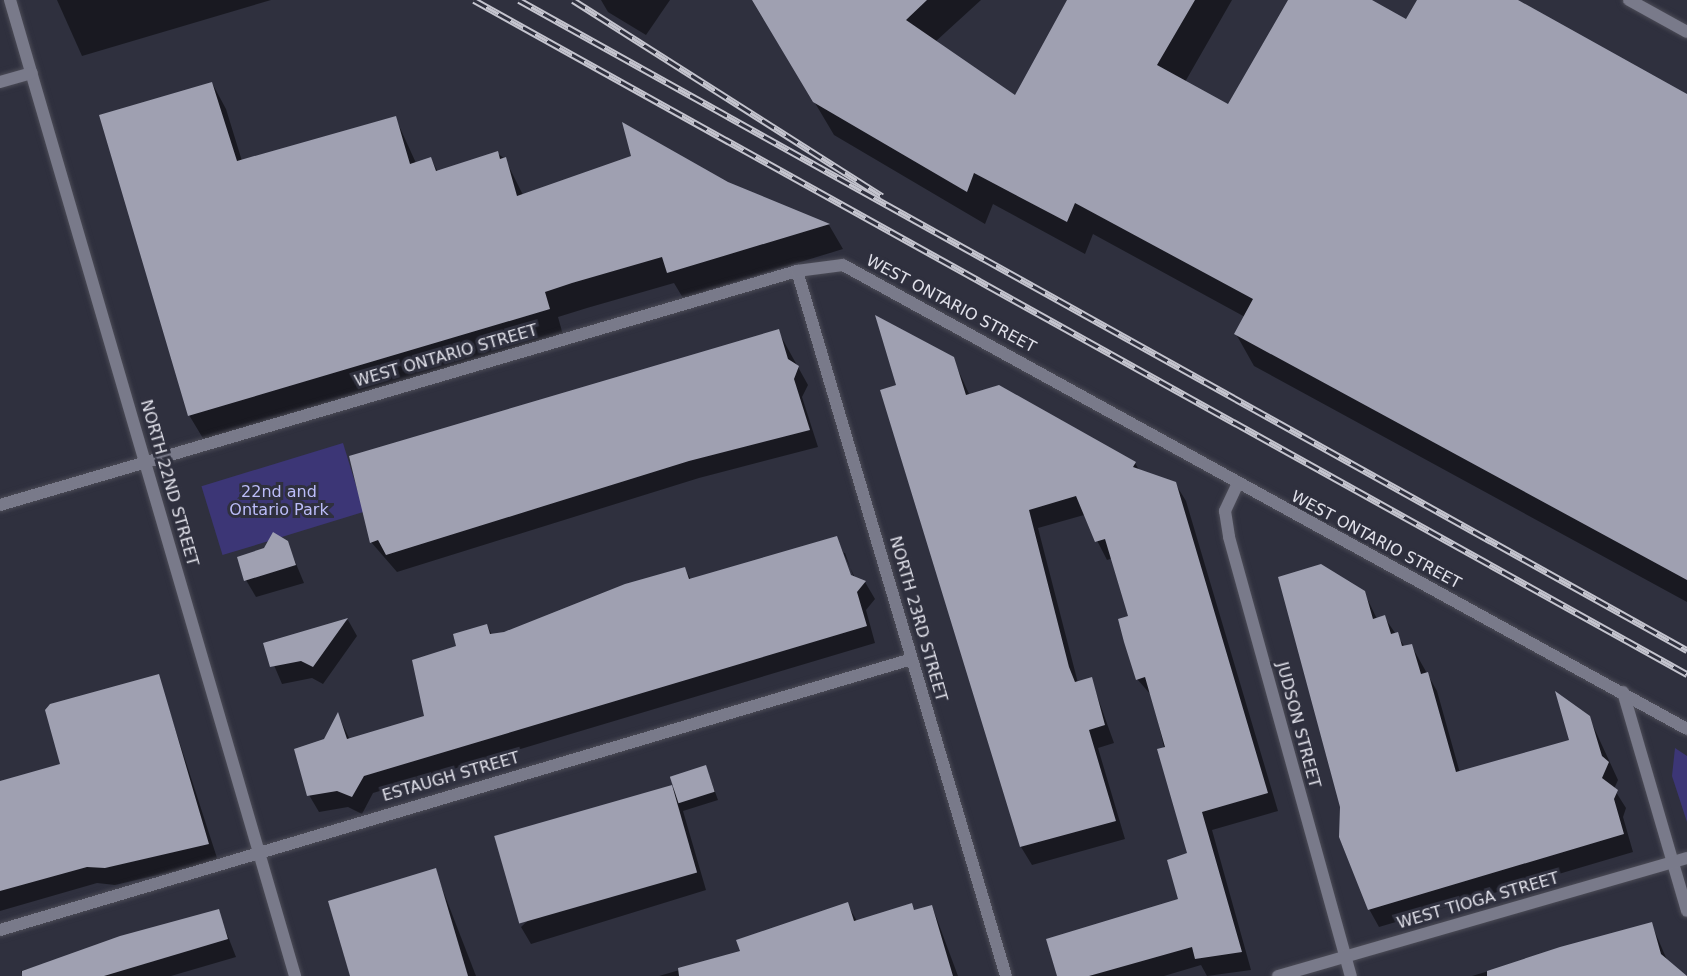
<!DOCTYPE html>
<style>
body{margin:0}
#map{position:relative;width:1687px;height:976px;overflow:hidden;background:#2f303e;font-family:"DejaVu Sans",sans-serif}
div>[style]{position:absolute}
.green>*{inset:0;background:#3c3676;transform-origin:0 0}
.shadow>*{inset:0;background:#0007}
.building>*{inset:0;background:#9fa0b1;transform-origin:0 0}
.roads{filter:drop-shadow(0 0 2px #4c4c57) drop-shadow(0 0 2px #4c4c57)}
.street>*{height:12px;margin:-6px;padding:0 6px;transform-origin:6px;border-radius:6px;background:#797a8a}
.rail>*{height:7px;margin-top:-3.5px;transform-origin:0;background:repeating-linear-gradient(90deg,#2f303e 0 14px,#c4c4ce 0 28px);box-sizing:border-box;border-block:2px solid #c4c4ce}
span{translate:-50% -50%;white-space:nowrap;text-align:center;line-height:1.15;-webkit-text-stroke:6px #2f303e;paint-order:stroke}
.street-label{font-size:16px;color:#e1e1ea}
.park-label{font-size:16px;color:#bcbdf9}
</style>
<div id="map">
<div class="green">
<div style="left:343px;top:443px;width:72px;height:148px;rotate:73deg"></div>
<div style="clip-path:polygon(1675px 748px,1687px 756px,1687px 822px,1672px 776px)"></div>
</div>
<div class="shadow">
<div style="clip-path:polygon(57px 0,271px 0,82px 56px)"></div>
<div style="clip-path:polygon(601px 0,670px 0,646px 35px,608px 12px)"></div>
<div style="clip-path:polygon(754px 0,981px 0,935px 42px,1015px 98px,1069px 0,1232px 0,1185px 82px,1229px 106px,1289px 0,1368px 0,1406px 22px,1418px 0,1515px 0,1687px 95px,1687px 602px,1254px 366px,1236px 334px,1245px 317px,1093px 234px,1085px 254px,993px 204px,985px 224px,834px 135px)"></div>
<div style="clip-path:polygon(212px 83px,226px 109px,242px 161px,395px 117px,416px 163px,431px 159px,438px 172px,497px 153px,505px 159px,523px 195px,727px 183px,829px 225px,843px 249px,683px 298px,674px 283px,587px 308px,558px 317px,563px 335px,204px 440px,189px 415px)"></div>
<div style="clip-path:polygon(778px 331px,808px 385px,802px 397px,818px 447px,699px 478px,397px 572px,371px 542px,351px 457px)"></div>
<div style="clip-path:polygon(953px 359px,970px 396px,1135px 463px,1139px 470px,1175px 483px,1186px 501px,1278px 811px,1212px 830px,1251px 970px,1207px 976px,1201px 965px,1164px 976px,1059px 976px,1180px 900px,1189px 854px,1152px 696px,1137px 679px,1130px 617px,1113px 558px,1107px 560px,1084px 515px,1038px 528px,1078px 683px,1091px 679px,1114px 743px,1098px 748px,1125px 839px,1032px 865px,1021px 847px,882px 391px)"></div>
<div style="clip-path:polygon(evenodd,836px 537px,855px 578px,865px 582px,875px 599px,866px 610px,875px 643px,373px 793px,362px 814px,348px 807px,319px 812px,309px 795px,338px 715px,350px 740px,426px 717px,458px 647px,487px 625px,492px 635px,504px 633px,685px 569px,691px 580px,836px 537px,842px 553px,845px 553px,855px 581px,852px 582px,842px 553px)"></div>
<div style="clip-path:polygon(287px 542px,304px 583px,256px 597px,246px 580px)"></div>
<div style="clip-path:polygon(1364px 592px,1377px 619px,1384px 617px,1405px 647px,1411px 645px,1437px 691px,1460px 773px,1571px 741px,1589px 717px,1618px 780px,1614px 789px,1626px 808px,1623px 817px,1633px 852px,1379px 927px,1369px 909px)"></div>
<div style="clip-path:polygon(348px 620px,357px 636px,323px 684px,312px 678px,282px 684px,265px 644px)"></div>
<div style="clip-path:polygon(158px 676px,218px 861px,115px 885px,97px 883px,0 911px,0 783px,62px 765px)"></div>
<div style="clip-path:polygon(706px 767px,718px 800px,683px 811px,706px 890px,531px 944px,521px 927px,671px 786px,676px 792px)"></div>
<div style="clip-path:polygon(435px 870px,476px 976px,352px 976px)"></div>
<div style="clip-path:polygon(847px 904px,857px 921px,911px 905px,915px 911px,932px 906px,958px 976px,659px 976px,741px 952px)"></div>
<div style="clip-path:polygon(218px 911px,236px 957px,171px 976px,23px 976px,21px 971px)"></div>
<div style="clip-path:polygon(1651px 923px,1674px 976px,1472px 976px)"></div>
</div>
<div class="building">
<div style="clip-path:polygon(752px 0,927px 0,906px 20px,1015px 95px,1067px 0,1195px 0,1157px 65px,1228px 104px,1288px 0,1372px 0,1406px 19px,1417px 0,1518px 0,1687px 94px,1687px 580px,1234px 334px,1253px 299px,1075px 203px,1067px 222px,974px 173px,967px 192px,813px 102px)"></div>
<div style="clip-path:polygon(212px 82px,237px 161px,396px 116px,410px 164px,431px 157px,436px 171px,498px 151px,500px 159px,506px 157px,517px 196px,631px 156px,622px 122px,728px 182px,830px 224px,667px 273px,662px 257px,572px 283px,545px 292px,550px 309px,188px 416px,99px 115px)"></div>
<div style="clip-path:polygon(875px 315px,954px 357px,966px 395px,999px 385px,1136px 462px,1133px 467px,1176px 482px,1268px 793px,1202px 812px,1242px 952px,1195px 959px,1192px 947px,1089px 976px,1057px 976px,1046px 939px,1178px 899px,1167px 860px,1187px 853px,1157px 749px,1165px 747px,1145px 677px,1136px 680px,1124px 642px,1118px 619px,1128px 616px,1105px 539px,1095px 542px,1076px 496px,1029px 510px,1069px 667px,1075px 682px,1092px 677px,1105px 725px,1089px 730px,1116px 821px,1020px 847px,880px 390px,896px 385px)"></div>
<div style="clip-path:polygon(779px 329px,788px 359px,799px 366px,794px 379px,810px 430px,689px 461px,386px 555px,378px 540px,370px 543px,349px 456px)"></div>
<div style="clip-path:polygon(273px 532px,288px 541px,296px 565px,244px 581px,237px 557px,264px 548px)"></div>
<div style="clip-path:polygon(837px 536px,851px 575px,866px 581px,857px 592px,867px 626px,364px 776px,352px 797px,337px 791px,307px 796px,294px 749px,324px 739px,338px 712px,347px 739px,424px 716px,412px 660px,456px 646px,453px 634px,487px 624px,490px 634px,504px 632px,625px 584px,685px 567px,689px 579px)"></div>
<div style="clip-path:polygon(1321px 564px,1365px 591px,1373px 619px,1385px 615px,1391px 634px,1398px 632px,1402px 646px,1412px 644px,1421px 674px,1428px 672px,1456px 772px,1569px 740px,1555px 691px,1590px 716px,1602px 756px,1609px 762px,1602px 778px,1618px 790px,1614px 799px,1624px 834px,1368px 910px,1339px 837px,1340px 807px,1278px 577px)"></div>
<div style="clip-path:polygon(348px 618px,313px 667px,301px 661px,270px 667px,263px 643px)"></div>
<div style="clip-path:polygon(159px 674px,209px 844px,105px 868px,87px 867px,0 891px,0 781px,60px 764px,45px 710px,50px 704px)"></div>
<div style="left:706px;top:765px;width:28px;height:38px;rotate:72deg"></div>
<div style="left:672px;top:785px;width:91px;height:185px;rotate:74deg"></div>
<div style="clip-path:polygon(436px 868px,468px 976px,350px 976px,328px 901px)"></div>
<div style="clip-path:polygon(848px 902px,854px 921px,912px 903px,914px 910px,932px 905px,953px 976px,679px 976px,678px 968px,740px 951px,736px 940px)"></div>
<div style="clip-path:polygon(219px 909px,228px 939px,104px 976px,22px 976px,22px 971px,120px 936px)"></div>
<div style="clip-path:polygon(1652px 922px,1661px 954px,1687px 976px,1487px 976px,1487px 971px,1560px 947px)"></div>
</div>
<div class="roads">
<div class="street">
<div style="left:10px;top:0;width:1017px;rotate:73.72deg"></div>
<div style="left:1629px;top:0;width:66px;rotate:28.9deg"></div>
<div style="left:0;top:82px;width:33px;rotate:-16deg"></div>
<div style="left:797px;top:271px;width:735px;rotate:73.49deg"></div>
<div style="left:1238px;top:483px;width:31px;rotate:115deg"></div>
<div style="left:1225px;top:511px;width:26px;rotate:81deg"></div>
<div style="left:1229px;top:537px;width:456px;rotate:74.5deg"></div>
<div style="left:0;top:505px;width:831px;rotate:-16.36deg"></div>
<div style="left:797px;top:271px;width:46px;rotate:-7.4deg"></div>
<div style="left:843px;top:265px;width:963px;rotate:28.8deg"></div>
<div style="left:1623px;top:692px;width:228px;rotate:73.7deg"></div>
<div style="left:0;top:930px;width:951px;rotate:-16.55deg"></div>
<div style="left:1278px;top:976px;width:426px;rotate:-16.1deg"></div>
</div>
</div>
<div class="rail">
<div style="left:474px;top:0;width:1388px;rotate:29.06deg"></div>
<div style="left:519px;top:0;width:1337px;rotate:29.1deg"></div>
<div style="left:573px;top:0;width:366px;rotate:32.4deg"></div>
</div>
<div class="street-label">
<span style="left:951px;top:304px;rotate:28deg">WEST ONTARIO STREET</span>
<span style="left:446px;top:356px;rotate:-16deg">WEST ONTARIO STREET</span>
<span style="left:169px;top:483px;rotate:74deg">NORTH 22ND STREET</span>
<span style="left:1376px;top:540px;rotate:28deg">WEST ONTARIO STREET</span>
<span style="left:918px;top:619px;rotate:74deg">NORTH 23RD STREET</span>
<span style="left:1298px;top:725px;rotate:75deg">JUDSON STREET</span>
<span style="left:451px;top:777px;rotate:-16deg">ESTAUGH STREET</span>
<span style="left:1478px;top:901px;rotate:-16deg">WEST TIOGA STREET</span>
</div>
<div class="park-label">
<span style="left:279px;top:501px">22nd and<br>Ontario Park</span>
</div>
</div>
